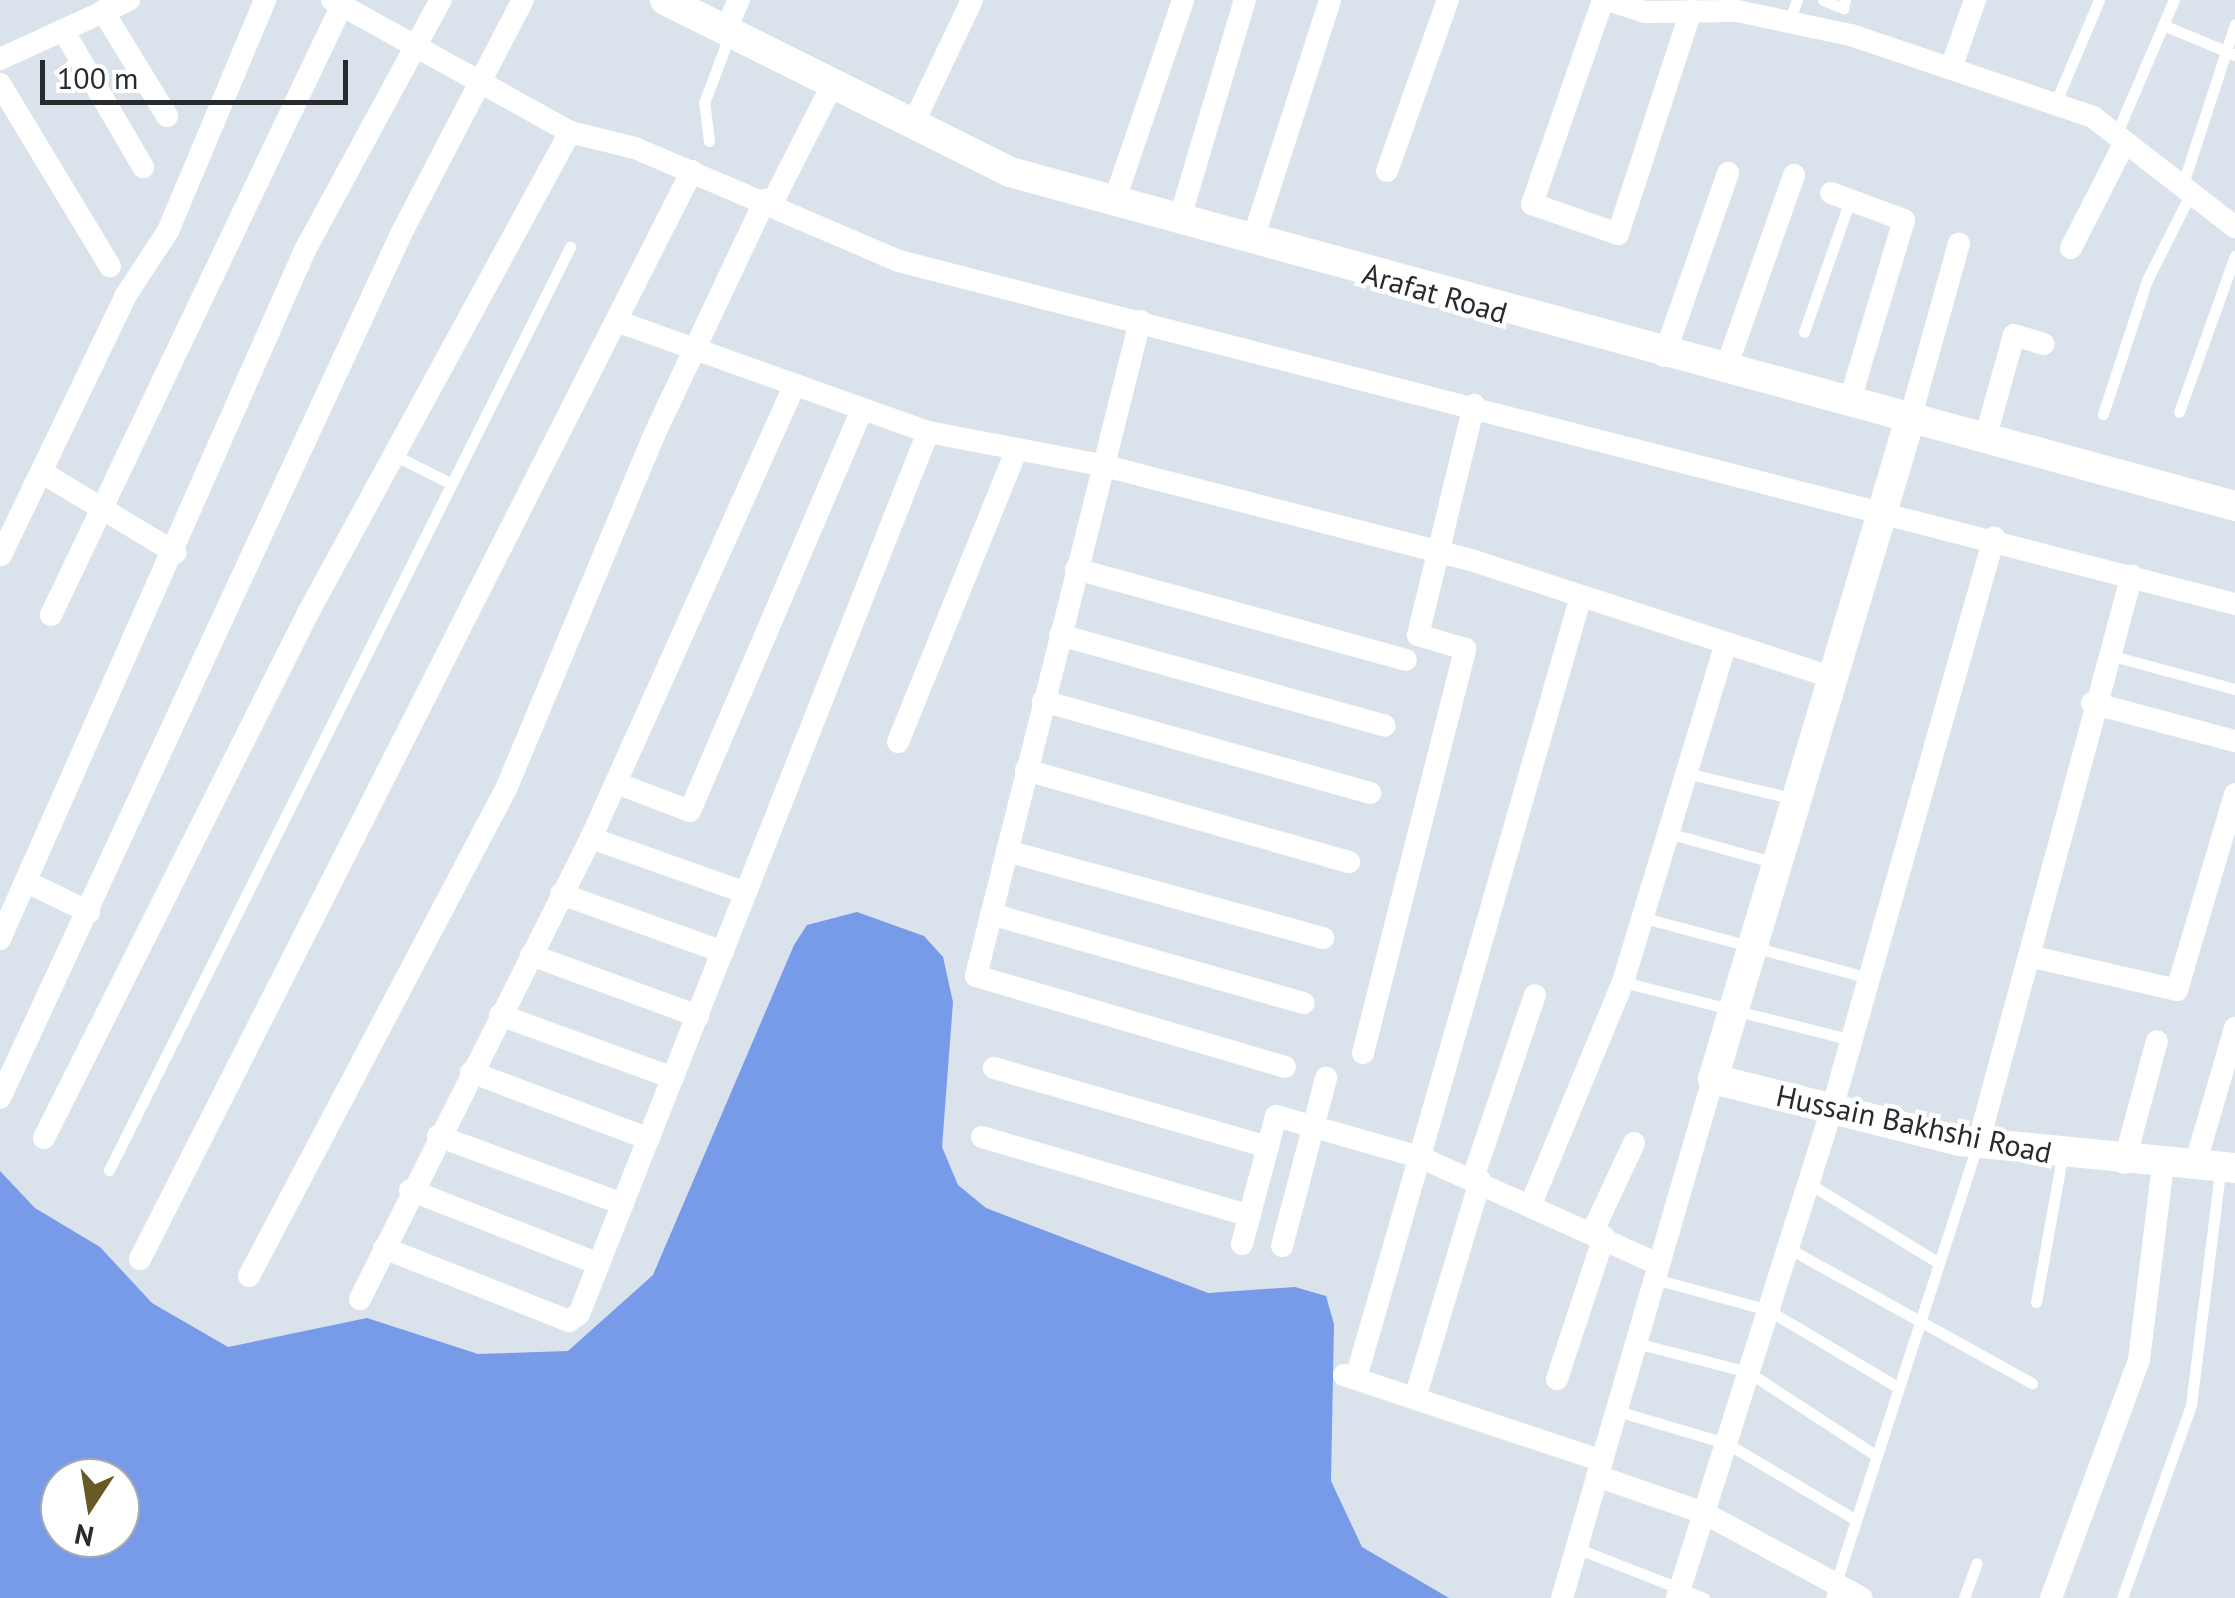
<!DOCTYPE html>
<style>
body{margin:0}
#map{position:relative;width:2235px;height:1598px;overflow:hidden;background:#dae3eb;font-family:"PT Sans",sans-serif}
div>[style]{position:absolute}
.water>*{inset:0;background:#779be9}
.lane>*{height:11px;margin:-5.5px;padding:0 5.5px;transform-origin:5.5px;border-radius:5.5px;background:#fff}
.street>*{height:22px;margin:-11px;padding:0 11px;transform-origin:11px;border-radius:11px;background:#fff}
.secondary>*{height:30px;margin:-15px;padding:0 15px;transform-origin:15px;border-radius:15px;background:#fff}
span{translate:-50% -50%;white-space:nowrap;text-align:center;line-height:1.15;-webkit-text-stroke:9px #fff;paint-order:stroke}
.street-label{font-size:30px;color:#272b2e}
.north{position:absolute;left:40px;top:1458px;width:100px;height:100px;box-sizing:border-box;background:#fff;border:2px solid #a9aaab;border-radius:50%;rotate:192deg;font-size:28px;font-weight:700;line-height:40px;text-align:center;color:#272b2e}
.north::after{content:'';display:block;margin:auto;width:35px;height:45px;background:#685a27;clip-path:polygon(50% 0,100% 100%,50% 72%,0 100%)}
.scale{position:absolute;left:40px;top:60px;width:308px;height:45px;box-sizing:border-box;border:5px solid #272b2e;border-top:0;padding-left:12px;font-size:30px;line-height:35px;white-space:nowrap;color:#272b2e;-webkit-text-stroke:8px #fff;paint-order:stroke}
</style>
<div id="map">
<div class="water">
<div style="clip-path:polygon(evenodd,857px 912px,924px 936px,943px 957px,953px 1002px,942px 1147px,958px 1185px,986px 1208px,1208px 1293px,1295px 1287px,1326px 1296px,1334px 1324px,1331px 1481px,1362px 1547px,1449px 1598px,0 1598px,0 1171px,35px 1208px,100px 1247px,152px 1303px,228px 1347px,367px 1318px,478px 1354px,568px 1351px,653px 1275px,794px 945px,807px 925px,857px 912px,60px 1478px,120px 1478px,120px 1538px,60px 1538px,60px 1478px)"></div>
</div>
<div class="lane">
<div style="left:1823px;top:0;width:22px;rotate:22deg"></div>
<div style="left:1843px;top:8px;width:8px;rotate:-76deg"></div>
<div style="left:1789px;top:22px;width:23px;rotate:-70deg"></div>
<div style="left:2163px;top:25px;width:78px;rotate:22.6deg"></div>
<div style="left:2055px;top:104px;width:113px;rotate:-67.1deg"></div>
<div style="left:2116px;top:135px;width:147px;rotate:-66.8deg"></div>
<div style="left:709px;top:141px;width:38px;rotate:-97deg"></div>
<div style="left:704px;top:103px;width:74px;rotate:-69.4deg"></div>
<div style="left:2182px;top:187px;width:171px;rotate:-72deg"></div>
<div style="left:1804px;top:332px;width:140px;rotate:-70.8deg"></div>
<div style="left:2179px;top:412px;width:166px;rotate:-70.3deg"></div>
<div style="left:2103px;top:414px;width:141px;rotate:-71.8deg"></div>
<div style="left:2147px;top:280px;width:97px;rotate:-63.2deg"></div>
<div style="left:394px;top:455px;width:63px;rotate:26.6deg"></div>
<div style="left:2109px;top:655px;width:131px;rotate:15.1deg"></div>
<div style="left:1686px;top:773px;width:112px;rotate:13.4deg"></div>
<div style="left:1668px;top:833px;width:112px;rotate:15.5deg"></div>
<div style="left:1644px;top:918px;width:234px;rotate:14.9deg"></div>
<div style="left:1623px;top:982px;width:236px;rotate:14.2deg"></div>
<div style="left:109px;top:1170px;width:1032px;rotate:-63.46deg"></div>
<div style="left:1808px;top:1183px;width:153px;rotate:31.4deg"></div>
<div style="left:1788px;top:1248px;width:279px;rotate:29deg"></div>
<div style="left:1655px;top:1279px;width:117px;rotate:15.3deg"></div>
<div style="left:1768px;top:1310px;width:152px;rotate:30.8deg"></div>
<div style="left:2036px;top:1302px;width:147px;rotate:-79.8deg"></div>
<div style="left:1636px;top:1343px;width:116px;rotate:14.5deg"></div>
<div style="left:1748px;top:1372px;width:154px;rotate:33.1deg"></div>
<div style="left:1617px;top:1411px;width:114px;rotate:16.4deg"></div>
<div style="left:1726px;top:1443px;width:151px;rotate:30.6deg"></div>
<div style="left:1576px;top:1548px;width:137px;rotate:21.3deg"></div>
<div style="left:1831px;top:1598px;width:477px;rotate:-72.1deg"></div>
<div style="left:1964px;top:1598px;width:37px;rotate:-70deg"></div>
<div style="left:2122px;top:1598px;width:205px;rotate:-70.3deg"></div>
<div style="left:2191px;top:1405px;width:236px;rotate:-82.9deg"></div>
</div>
<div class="street">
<div style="left:332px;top:0;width:272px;rotate:29deg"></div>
<div style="left:570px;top:132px;width:67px;rotate:13.8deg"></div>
<div style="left:635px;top:148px;width:287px;rotate:23.2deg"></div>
<div style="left:899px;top:261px;width:1379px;rotate:14.4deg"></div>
<div style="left:1603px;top:0;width:216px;rotate:109.2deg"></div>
<div style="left:1532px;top:204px;width:91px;rotate:19.2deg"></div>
<div style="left:1618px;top:234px;width:235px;rotate:-71.9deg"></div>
<div style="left:1608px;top:0;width:39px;rotate:18deg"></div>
<div style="left:1645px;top:12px;width:92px;rotate:-0.6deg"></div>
<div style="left:1737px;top:11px;width:116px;rotate:11.9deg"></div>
<div style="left:1851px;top:35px;width:256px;rotate:18.7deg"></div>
<div style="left:2093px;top:117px;width:180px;rotate:37.8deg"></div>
<div style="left:103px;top:11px;width:123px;rotate:58.6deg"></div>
<div style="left:63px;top:30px;width:159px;rotate:59.7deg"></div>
<div style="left:725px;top:31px;width:34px;rotate:-66deg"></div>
<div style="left:0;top:59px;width:142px;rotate:-24.6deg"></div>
<div style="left:1951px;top:68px;width:72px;rotate:-70.6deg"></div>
<div style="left:0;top:84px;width:213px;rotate:58.9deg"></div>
<div style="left:912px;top:126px;width:140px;rotate:-64.5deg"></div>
<div style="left:1387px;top:171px;width:182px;rotate:-70.4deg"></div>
<div style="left:1831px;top:193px;width:78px;rotate:20.3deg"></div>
<div style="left:1904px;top:220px;width:191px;rotate:106.7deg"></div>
<div style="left:1114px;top:202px;width:213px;rotate:-71.1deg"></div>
<div style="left:772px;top:203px;width:132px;rotate:-63deg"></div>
<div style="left:1179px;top:221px;width:231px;rotate:-73.4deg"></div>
<div style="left:1252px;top:242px;width:254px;rotate:-72.1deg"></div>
<div style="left:2071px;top:248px;width:119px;rotate:-63deg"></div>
<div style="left:1140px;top:321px;width:675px;rotate:104.06deg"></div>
<div style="left:976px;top:976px;width:322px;rotate:16.4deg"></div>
<div style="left:619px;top:322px;width:328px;rotate:19.6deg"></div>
<div style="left:928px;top:432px;width:176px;rotate:10.8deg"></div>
<div style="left:1101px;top:465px;width:385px;rotate:14.4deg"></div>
<div style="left:1474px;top:561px;width:375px;rotate:18deg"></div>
<div style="left:1664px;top:356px;width:194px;rotate:-70.7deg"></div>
<div style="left:1725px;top:371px;width:208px;rotate:-70.6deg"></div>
<div style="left:1910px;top:419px;width:182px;rotate:-74.4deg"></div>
<div style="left:1985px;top:439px;width:108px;rotate:-74.4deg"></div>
<div style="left:2014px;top:335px;width:31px;rotate:17deg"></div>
<div style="left:41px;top:472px;width:157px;rotate:31deg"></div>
<div style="left:1px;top:555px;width:288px;rotate:-64.3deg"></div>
<div style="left:126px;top:295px;width:77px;rotate:-56.7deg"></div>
<div style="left:168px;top:231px;width:251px;rotate:-67.2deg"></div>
<div style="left:1076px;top:569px;width:342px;rotate:15.4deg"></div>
<div style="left:51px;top:615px;width:676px;rotate:-64.5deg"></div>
<div style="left:1060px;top:635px;width:337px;rotate:15.6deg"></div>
<div style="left:1043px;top:701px;width:340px;rotate:15.7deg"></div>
<div style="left:2092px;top:703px;width:148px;rotate:14.9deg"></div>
<div style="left:898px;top:742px;width:316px;rotate:-67.9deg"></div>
<div style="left:1026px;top:770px;width:336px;rotate:15.9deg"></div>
<div style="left:616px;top:783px;width:79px;rotate:20.7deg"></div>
<div style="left:690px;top:811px;width:437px;rotate:-66.8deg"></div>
<div style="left:591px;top:838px;width:164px;rotate:19.5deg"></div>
<div style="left:1007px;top:851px;width:328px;rotate:15.4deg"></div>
<div style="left:27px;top:882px;width:69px;rotate:25.8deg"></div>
<div style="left:561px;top:894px;width:172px;rotate:19.7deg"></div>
<div style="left:991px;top:914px;width:325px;rotate:15.9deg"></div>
<div style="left:0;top:939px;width:753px;rotate:-66.12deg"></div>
<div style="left:305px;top:250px;width:285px;rotate:-61.5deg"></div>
<div style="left:531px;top:955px;width:178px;rotate:20.1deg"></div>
<div style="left:2029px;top:956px;width:152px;rotate:12.9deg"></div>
<div style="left:2177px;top:990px;width:204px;rotate:-73.5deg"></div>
<div style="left:500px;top:1015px;width:184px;rotate:20deg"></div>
<div style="left:1363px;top:1053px;width:417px;rotate:-75.8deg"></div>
<div style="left:1465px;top:649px;width:49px;rotate:-163.4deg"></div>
<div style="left:1418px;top:635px;width:237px;rotate:-76.3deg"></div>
<div style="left:994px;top:1068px;width:285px;rotate:16.1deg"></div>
<div style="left:471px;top:1072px;width:190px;rotate:20.6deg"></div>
<div style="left:0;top:1098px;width:953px;rotate:-65.1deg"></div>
<div style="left:401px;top:234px;width:264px;rotate:-62.5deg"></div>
<div style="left:438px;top:1136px;width:197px;rotate:20.2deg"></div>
<div style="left:982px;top:1137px;width:279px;rotate:16.4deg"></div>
<div style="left:44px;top:1138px;width:588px;rotate:-63.3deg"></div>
<div style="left:308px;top:613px;width:548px;rotate:-61.42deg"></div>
<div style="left:1978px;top:1144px;width:589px;rotate:-74.86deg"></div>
<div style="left:2124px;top:1163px;width:126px;rotate:-74.9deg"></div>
<div style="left:2195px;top:1165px;width:143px;rotate:-73.7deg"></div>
<div style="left:1473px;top:1178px;width:193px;rotate:-71.3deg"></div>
<div style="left:410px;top:1190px;width:203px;rotate:21.4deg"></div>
<div style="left:1531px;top:1204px;width:240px;rotate:-67.5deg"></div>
<div style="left:1623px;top:982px;width:354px;rotate:-73.1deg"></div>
<div style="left:1593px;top:1231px;width:97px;rotate:-65deg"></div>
<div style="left:1242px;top:1244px;width:132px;rotate:-75.1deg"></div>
<div style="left:1276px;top:1116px;width:152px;rotate:16deg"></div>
<div style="left:1422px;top:1158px;width:256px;rotate:24.2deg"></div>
<div style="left:1282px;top:1246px;width:174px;rotate:-75.3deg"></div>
<div style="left:384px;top:1248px;width:199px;rotate:21.5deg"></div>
<div style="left:569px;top:1321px;width:12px;rotate:-35deg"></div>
<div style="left:579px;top:1314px;width:949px;rotate:-68.41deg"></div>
<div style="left:140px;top:1259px;width:1220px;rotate:-63.1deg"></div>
<div style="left:249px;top:1276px;width:551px;rotate:-62.18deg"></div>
<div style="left:506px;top:789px;width:386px;rotate:-67.3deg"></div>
<div style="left:655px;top:433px;width:258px;rotate:-64.7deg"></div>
<div style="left:360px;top:1299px;width:516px;rotate:-63.39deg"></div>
<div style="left:591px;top:838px;width:491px;rotate:-65.8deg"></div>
<div style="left:1344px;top:1375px;width:272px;rotate:18.4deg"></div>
<div style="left:1356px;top:1378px;width:814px;rotate:-73.95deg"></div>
<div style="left:1557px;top:1379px;width:150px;rotate:-71.7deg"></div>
<div style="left:1415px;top:1398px;width:227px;rotate:-73.3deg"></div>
<div style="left:1597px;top:1476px;width:113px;rotate:19.1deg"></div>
<div style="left:1704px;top:1513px;width:179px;rotate:28.3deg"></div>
<div style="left:1562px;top:1598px;width:541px;rotate:-73.78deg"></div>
<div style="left:1677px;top:1598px;width:513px;rotate:-72.41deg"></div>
<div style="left:1832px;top:1109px;width:594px;rotate:-74.16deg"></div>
<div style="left:2051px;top:1598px;width:254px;rotate:-69.7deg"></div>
<div style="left:2139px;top:1360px;width:196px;rotate:-83deg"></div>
</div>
<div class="secondary">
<div style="left:665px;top:0;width:385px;rotate:26.5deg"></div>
<div style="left:1010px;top:172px;width:1270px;rotate:15.25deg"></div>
<div style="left:1910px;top:419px;width:689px;rotate:106.62deg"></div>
<div style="left:1713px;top:1079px;width:255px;rotate:14.1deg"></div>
<div style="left:1960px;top:1141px;width:276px;rotate:5.6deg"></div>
</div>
<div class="street-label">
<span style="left:1435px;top:293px;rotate:16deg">Arafat Road</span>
<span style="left:1914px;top:1124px;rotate:12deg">Hussain Bakhshi Road</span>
</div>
<div class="north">N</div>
<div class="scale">100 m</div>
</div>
